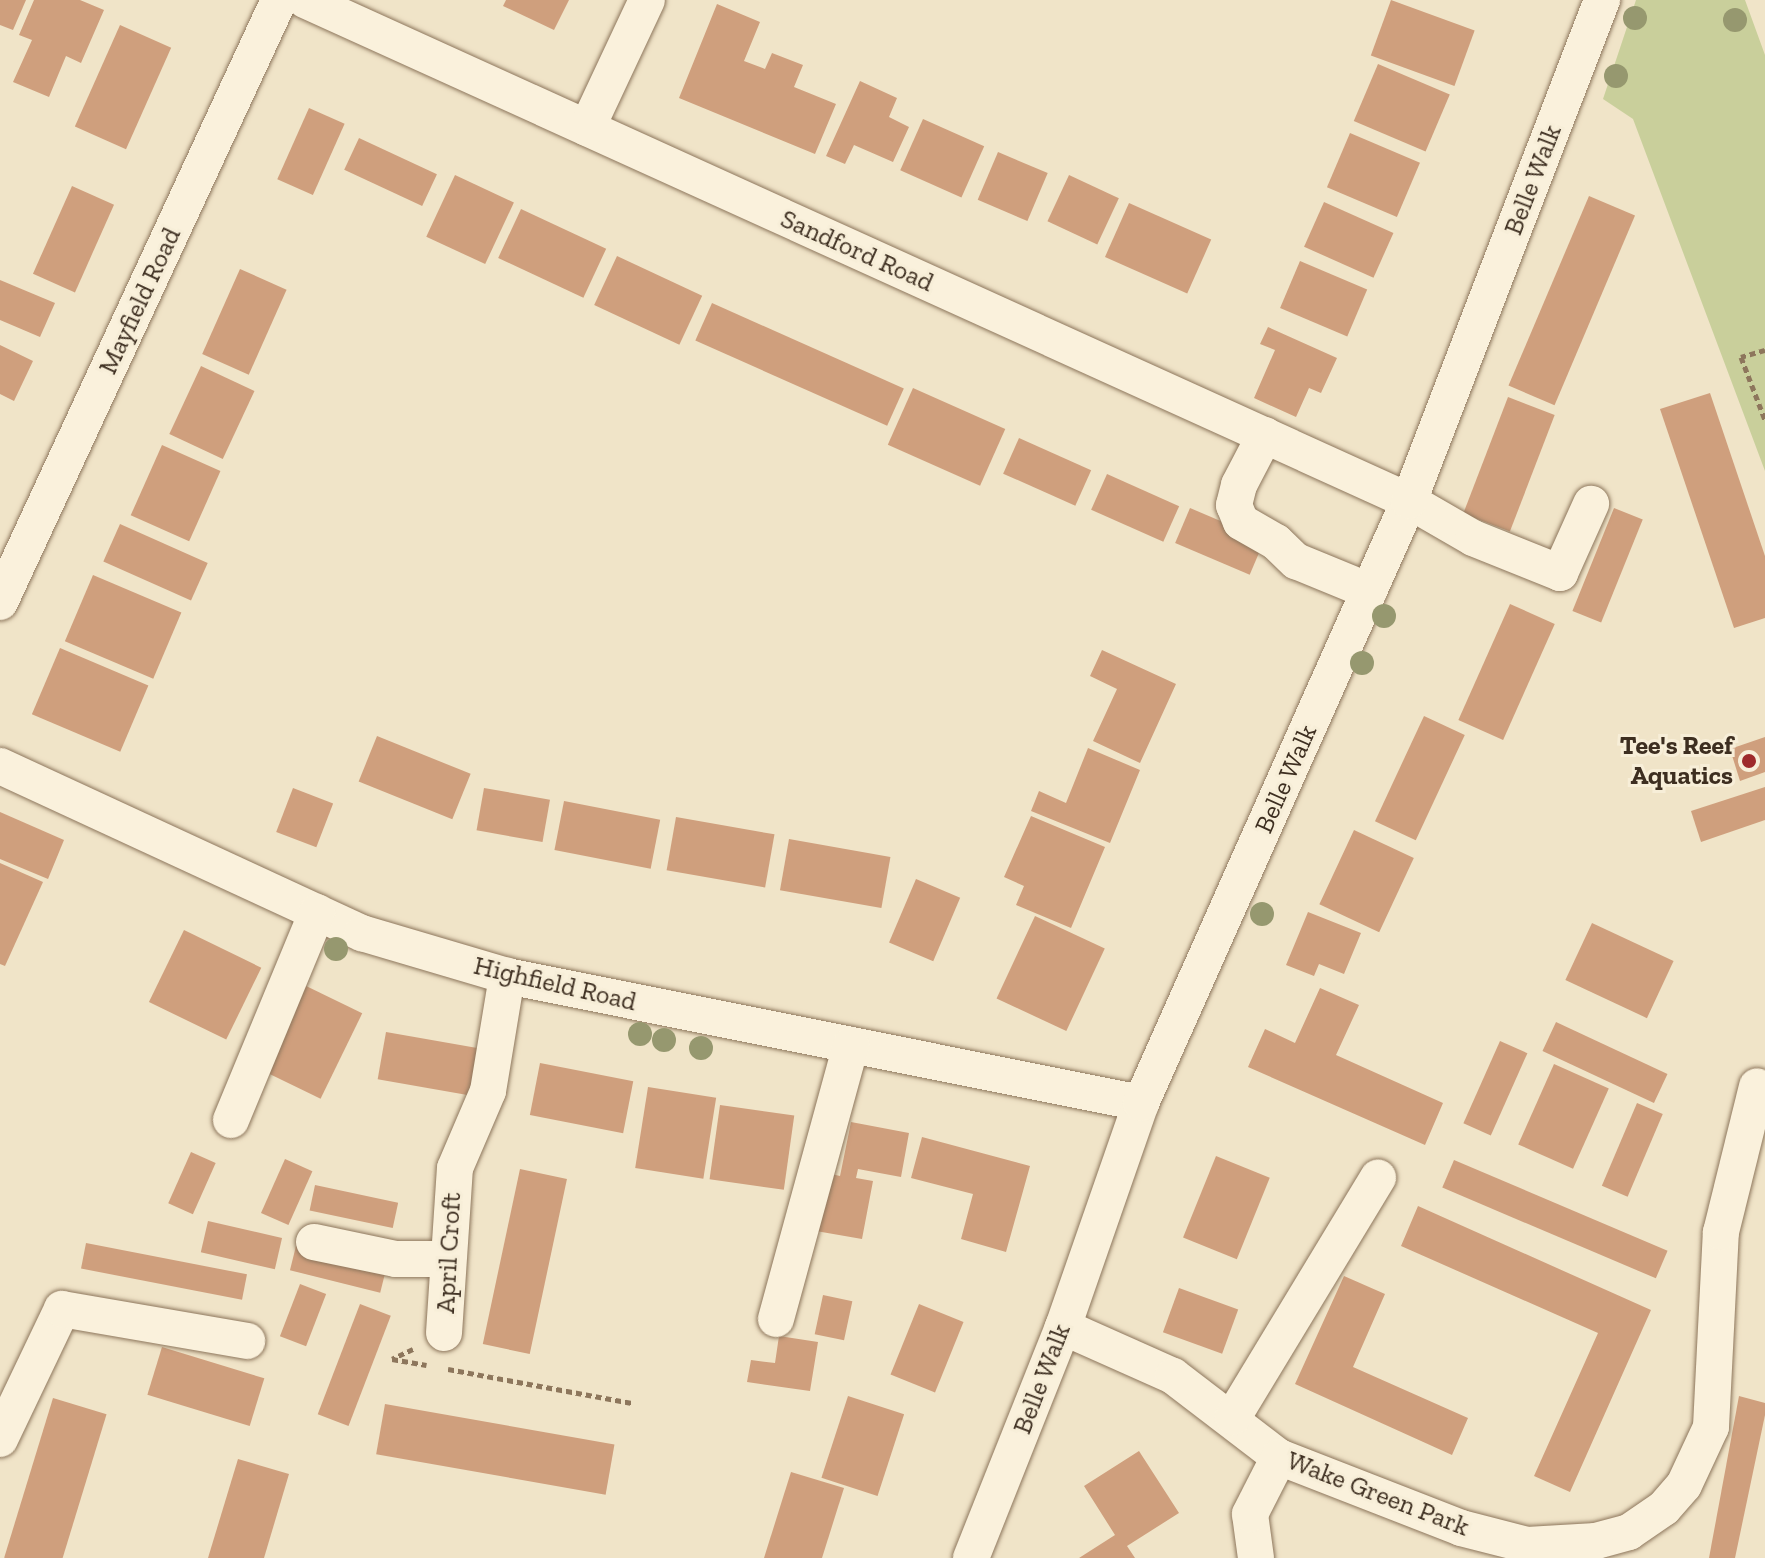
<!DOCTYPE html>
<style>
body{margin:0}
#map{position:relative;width:1765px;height:1558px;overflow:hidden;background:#f0e4c8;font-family:"Zilla Slab",serif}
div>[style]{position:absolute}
.green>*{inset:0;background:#c9cf9b}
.building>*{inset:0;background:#cf9f7d;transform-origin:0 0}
.path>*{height:5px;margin-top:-2.5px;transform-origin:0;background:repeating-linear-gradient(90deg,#8d765c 0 6px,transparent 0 10px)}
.roads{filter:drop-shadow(0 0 2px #8d765c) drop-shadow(0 0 2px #8d765c)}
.minor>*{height:36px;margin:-18px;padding:0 18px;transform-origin:18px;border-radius:18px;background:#faf1dc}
.trees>*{width:24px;height:24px;margin:-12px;border-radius:50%;background:#96986f}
.dots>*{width:22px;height:22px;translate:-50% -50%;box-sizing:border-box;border:4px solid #f7eed8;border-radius:50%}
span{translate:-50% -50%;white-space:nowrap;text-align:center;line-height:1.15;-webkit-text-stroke:6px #f7eed8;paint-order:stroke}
.street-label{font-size:26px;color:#3d2e20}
.poi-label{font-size:26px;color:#3d2e20;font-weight:700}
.right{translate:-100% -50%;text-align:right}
</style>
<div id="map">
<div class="green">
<div style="clip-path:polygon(1636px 0,1745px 0,1765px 55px,1765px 471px,1633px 119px,1603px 99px)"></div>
</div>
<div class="building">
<div style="clip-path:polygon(0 0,26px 0,13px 30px,0 25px)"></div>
<div style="clip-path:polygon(34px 0,80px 0,104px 10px,81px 63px,66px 56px,49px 97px,13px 82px,32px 40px,19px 35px)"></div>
<div style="clip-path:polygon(506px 0,569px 0,554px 30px,503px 6px)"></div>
<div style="left:1391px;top:0;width:89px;height:59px;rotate:20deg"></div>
<div style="clip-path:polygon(717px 4px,760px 22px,744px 61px,765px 69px,772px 53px,803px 65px,794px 87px,836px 104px,815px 154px,679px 98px)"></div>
<div style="left:120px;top:25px;width:56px;height:111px;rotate:24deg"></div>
<div style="left:1378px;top:64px;width:78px;height:62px;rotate:23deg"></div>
<div style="clip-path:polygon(860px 81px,897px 98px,889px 117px,909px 127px,893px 162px,854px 145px,845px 164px,826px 156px)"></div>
<div style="left:309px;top:108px;width:39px;height:78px;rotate:24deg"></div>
<div style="left:923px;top:119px;width:67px;height:56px;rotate:24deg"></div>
<div style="left:1350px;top:133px;width:76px;height:59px;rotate:23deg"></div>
<div style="left:359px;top:138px;width:86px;height:35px;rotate:25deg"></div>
<div style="left:998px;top:152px;width:54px;height:52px;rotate:23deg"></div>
<div style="left:455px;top:175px;width:65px;height:68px;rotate:25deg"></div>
<div style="left:1069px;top:175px;width:55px;height:51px;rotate:25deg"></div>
<div style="left:72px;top:186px;width:46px;height:96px;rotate:24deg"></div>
<div style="left:1589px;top:196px;width:50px;height:206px;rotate:23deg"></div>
<div style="left:1324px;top:202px;width:76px;height:49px;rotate:24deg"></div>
<div style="left:1129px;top:203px;width:90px;height:59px;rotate:24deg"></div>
<div style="left:521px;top:209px;width:94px;height:54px;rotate:25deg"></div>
<div style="left:617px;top:256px;width:94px;height:54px;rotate:25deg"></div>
<div style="left:1300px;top:261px;width:73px;height:51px;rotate:23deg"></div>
<div style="left:240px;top:269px;width:51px;height:93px;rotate:24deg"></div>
<div style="clip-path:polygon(0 280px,55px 303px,40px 337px,0 320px)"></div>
<div style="left:712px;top:303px;width:210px;height:41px;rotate:24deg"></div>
<div style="clip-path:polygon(1268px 327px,1337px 358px,1321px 393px,1309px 388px,1296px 417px,1254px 398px,1275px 350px,1260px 344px)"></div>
<div style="clip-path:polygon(0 345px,33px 361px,14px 401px,0 394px)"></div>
<div style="left:201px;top:366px;width:59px;height:75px;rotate:25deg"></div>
<div style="left:913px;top:388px;width:101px;height:62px;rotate:24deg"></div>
<div style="clip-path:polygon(1710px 393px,1765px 556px,1765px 618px,1734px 628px,1660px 409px)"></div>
<div style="left:1508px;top:397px;width:50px;height:125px;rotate:21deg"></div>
<div style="left:1019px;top:438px;width:79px;height:39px;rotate:24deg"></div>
<div style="left:162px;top:445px;width:64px;height:77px;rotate:24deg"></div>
<div style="left:1107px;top:474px;width:79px;height:39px;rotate:24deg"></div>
<div style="left:1190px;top:508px;width:81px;height:38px;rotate:23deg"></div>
<div style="left:1614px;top:508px;width:31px;height:111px;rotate:22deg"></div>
<div style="left:120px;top:524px;width:96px;height:41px;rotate:24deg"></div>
<div style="left:93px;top:575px;width:96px;height:72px;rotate:23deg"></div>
<div style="left:1510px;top:604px;width:49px;height:127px;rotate:24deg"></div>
<div style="left:60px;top:648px;width:96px;height:72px;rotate:23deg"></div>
<div style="clip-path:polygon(1102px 650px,1176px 684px,1140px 763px,1093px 741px,1117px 689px,1090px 676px)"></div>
<div style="left:1424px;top:716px;width:45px;height:116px;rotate:25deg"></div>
<div style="left:377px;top:736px;width:101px;height:49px;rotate:22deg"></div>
<div style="clip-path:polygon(1765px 737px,1765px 772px,1740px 781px,1730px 749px)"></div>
<div style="clip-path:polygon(1088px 748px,1140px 770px,1110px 843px,1031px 811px,1039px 791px,1066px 803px)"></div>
<div style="clip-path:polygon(1765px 787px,1765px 820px,1701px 842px,1691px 811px)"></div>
<div style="left:293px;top:788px;width:43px;height:47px;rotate:21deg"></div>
<div style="left:484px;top:788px;width:67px;height:43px;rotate:10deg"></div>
<div style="left:564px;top:801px;width:98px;height:50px;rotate:11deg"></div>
<div style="clip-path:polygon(0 812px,64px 840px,48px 879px,0 859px)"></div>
<div style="clip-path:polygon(1031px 816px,1105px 847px,1071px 928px,1016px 905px,1024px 886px,1004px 877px)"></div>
<div style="left:676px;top:817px;width:100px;height:54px;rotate:10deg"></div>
<div style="left:1354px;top:830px;width:66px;height:82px;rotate:25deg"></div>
<div style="left:789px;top:839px;width:103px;height:52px;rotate:10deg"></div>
<div style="clip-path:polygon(0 863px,43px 882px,5px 966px,0 964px)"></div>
<div style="left:916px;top:879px;width:48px;height:69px;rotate:23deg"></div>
<div style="clip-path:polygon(1308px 912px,1361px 933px,1344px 974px,1319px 964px,1314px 976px,1286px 965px)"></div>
<div style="left:1035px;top:916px;width:77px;height:91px;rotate:25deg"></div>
<div style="left:1592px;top:923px;width:90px;height:63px;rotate:25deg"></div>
<div style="left:184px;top:930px;width:86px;height:80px;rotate:26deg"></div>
<div style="left:302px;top:984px;width:67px;height:95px;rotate:26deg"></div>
<div style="clip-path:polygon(1320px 988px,1359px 1005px,1336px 1055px,1443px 1103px,1425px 1145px,1248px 1067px,1265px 1029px,1295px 1043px)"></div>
<div style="left:1556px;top:1022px;width:123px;height:32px;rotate:25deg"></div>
<div style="left:386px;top:1032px;width:94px;height:48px;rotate:10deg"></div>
<div style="left:1500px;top:1041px;width:30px;height:90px;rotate:24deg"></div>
<div style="left:540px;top:1063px;width:95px;height:53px;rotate:11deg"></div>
<div style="left:1554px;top:1064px;width:60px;height:88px;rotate:24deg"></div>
<div style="left:648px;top:1087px;width:69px;height:82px;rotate:9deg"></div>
<div style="left:1637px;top:1103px;width:28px;height:90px;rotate:23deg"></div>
<div style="left:720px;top:1105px;width:75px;height:75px;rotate:8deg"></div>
<div style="clip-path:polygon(851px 1122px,909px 1133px,901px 1177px,858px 1169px,856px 1178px,873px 1181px,862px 1239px,816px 1231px,827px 1173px,840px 1176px)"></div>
<div style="clip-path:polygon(922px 1137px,1030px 1166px,1006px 1252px,961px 1239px,973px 1194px,911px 1178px)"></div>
<div style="left:191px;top:1152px;width:27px;height:56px;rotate:24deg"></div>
<div style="left:1216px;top:1156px;width:58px;height:88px;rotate:22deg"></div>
<div style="left:285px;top:1159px;width:30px;height:59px;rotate:24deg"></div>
<div style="left:1454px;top:1160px;width:232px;height:30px;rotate:23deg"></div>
<div style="left:520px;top:1169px;width:48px;height:179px;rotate:12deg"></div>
<div style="left:315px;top:1185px;width:85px;height:26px;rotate:12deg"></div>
<div style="clip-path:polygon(1418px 1206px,1651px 1310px,1570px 1492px,1534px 1476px,1598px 1333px,1401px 1246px)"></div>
<div style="left:208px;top:1221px;width:76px;height:32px;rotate:13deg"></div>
<div style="left:86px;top:1243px;width:164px;height:26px;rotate:11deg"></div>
<div style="left:296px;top:1246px;width:93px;height:25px;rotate:14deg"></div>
<div style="clip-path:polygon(1344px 1276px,1385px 1294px,1353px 1367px,1468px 1418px,1452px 1455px,1295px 1384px)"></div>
<div style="left:300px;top:1284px;width:28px;height:56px;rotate:21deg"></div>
<div style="left:1179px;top:1288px;width:63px;height:47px;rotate:20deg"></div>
<div style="left:823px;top:1295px;width:30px;height:40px;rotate:12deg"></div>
<div style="left:360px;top:1304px;width:33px;height:118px;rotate:21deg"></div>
<div style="left:919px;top:1304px;width:48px;height:76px;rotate:22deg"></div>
<div style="clip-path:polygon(779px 1336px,818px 1342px,810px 1391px,747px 1382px,751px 1360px,775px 1363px)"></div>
<div style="left:162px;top:1347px;width:107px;height:50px;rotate:17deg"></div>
<div style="left:848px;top:1396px;width:59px;height:86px;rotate:18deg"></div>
<div style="clip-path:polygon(1739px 1396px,1765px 1403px,1765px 1415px,1735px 1558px,1709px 1558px)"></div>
<div style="left:53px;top:1398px;width:56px;height:167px;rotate:17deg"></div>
<div style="left:385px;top:1404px;width:233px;height:51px;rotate:10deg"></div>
<div style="clip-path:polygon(1139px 1451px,1179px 1513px,1127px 1546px,1135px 1558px,1079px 1558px,1115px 1535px,1084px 1486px)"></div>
<div style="clip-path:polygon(238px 1459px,289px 1474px,264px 1558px,208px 1558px)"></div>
<div style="clip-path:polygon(791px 1472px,844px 1488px,822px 1558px,764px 1558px)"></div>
</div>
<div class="path">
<div style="left:1765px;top:350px;width:25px;rotate:164deg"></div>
<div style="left:1741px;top:357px;width:67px;rotate:69.1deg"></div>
<div style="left:413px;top:1349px;width:23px;rotate:155deg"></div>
<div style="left:392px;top:1359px;width:35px;rotate:10deg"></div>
<div style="left:448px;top:1369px;width:187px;rotate:10.5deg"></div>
</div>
<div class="roads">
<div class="minor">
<div style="left:305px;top:0;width:1212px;rotate:24.41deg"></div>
<div style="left:1409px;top:501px;width:74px;rotate:30deg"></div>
<div style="left:1473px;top:538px;width:94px;rotate:21.9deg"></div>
<div style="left:1560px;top:573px;width:76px;rotate:-65.8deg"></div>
<div style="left:587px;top:128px;width:141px;rotate:-64.9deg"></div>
<div style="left:1265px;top:435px;width:56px;rotate:117.5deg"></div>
<div style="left:1239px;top:485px;width:21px;rotate:104deg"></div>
<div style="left:1234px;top:505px;width:18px;rotate:68deg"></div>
<div style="left:1241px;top:522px;width:40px;rotate:29.7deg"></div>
<div style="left:1276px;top:542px;width:28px;rotate:44deg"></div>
<div style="left:1296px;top:561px;width:79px;rotate:22.3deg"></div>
<div style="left:0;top:602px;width:664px;rotate:-65.13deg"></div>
<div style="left:0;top:766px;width:399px;rotate:24.8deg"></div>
<div style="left:362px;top:933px;width:151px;rotate:16.5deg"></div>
<div style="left:507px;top:976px;width:647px;rotate:11.33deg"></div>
<div style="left:231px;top:1120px;width:225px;rotate:-67.5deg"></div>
<div style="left:314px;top:1242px;width:84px;rotate:11.7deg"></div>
<div style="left:396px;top:1259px;width:51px"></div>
<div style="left:776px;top:1319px;width:284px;rotate:-74.7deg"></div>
<div style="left:1063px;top:1327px;width:120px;rotate:24deg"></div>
<div style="left:1173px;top:1376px;width:133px;rotate:37.4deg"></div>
<div style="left:1279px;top:1457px;width:195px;rotate:21.3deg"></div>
<div style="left:1461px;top:1528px;width:68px;rotate:14.4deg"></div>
<div style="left:1527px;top:1545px;width:69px;rotate:-3.3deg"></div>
<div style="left:1596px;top:1541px;width:34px;rotate:-15deg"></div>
<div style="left:1629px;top:1532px;width:42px;rotate:-34.4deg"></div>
<div style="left:1664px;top:1508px;width:30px;rotate:-49deg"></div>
<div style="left:1684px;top:1485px;width:64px;rotate:-65deg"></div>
<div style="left:1711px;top:1427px;width:195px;rotate:-87.1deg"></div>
<div style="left:1721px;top:1232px;width:150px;rotate:-76.1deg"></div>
<div style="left:444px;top:1333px;width:165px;rotate:-86.2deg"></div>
<div style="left:455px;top:1168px;width:84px;rotate:-66.8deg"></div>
<div style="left:488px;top:1091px;width:117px;rotate:-80.6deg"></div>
<div style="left:1233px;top:1417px;width:280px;rotate:-58.8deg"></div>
<div style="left:0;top:1439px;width:144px;rotate:-64.5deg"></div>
<div style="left:62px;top:1309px;width:188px;rotate:9.8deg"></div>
<div style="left:971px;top:1558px;width:249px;rotate:-68.3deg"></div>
<div style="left:1063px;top:1327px;width:237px;rotate:-70.8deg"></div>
<div style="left:1141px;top:1103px;width:659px;rotate:-66deg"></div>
<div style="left:1409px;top:501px;width:537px;rotate:-68.93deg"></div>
<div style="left:1256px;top:1558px;width:44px;rotate:-97.8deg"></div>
<div style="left:1250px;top:1514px;width:64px;rotate:-63deg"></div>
</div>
</div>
<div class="trees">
<div style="left:1635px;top:18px"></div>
<div style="left:1735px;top:20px"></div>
<div style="left:1616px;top:76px"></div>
<div style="left:1384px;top:616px"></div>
<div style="left:1362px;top:663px"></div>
<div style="left:1262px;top:914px"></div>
<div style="left:336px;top:949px"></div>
<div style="left:640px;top:1034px"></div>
<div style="left:664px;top:1040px"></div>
<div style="left:701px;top:1048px"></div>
</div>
<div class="dots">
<div style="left:1749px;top:761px;background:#9e2a2b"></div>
</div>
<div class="street-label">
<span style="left:1533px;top:180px;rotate:-69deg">Belle Walk</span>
<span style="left:857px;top:251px;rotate:24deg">Sandford Road</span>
<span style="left:140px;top:301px;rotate:-65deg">Mayfield Road</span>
<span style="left:1286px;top:779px;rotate:-66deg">Belle Walk</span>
<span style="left:555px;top:984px;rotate:13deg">Highfield Road</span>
<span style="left:449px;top:1253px;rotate:-87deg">April Croft</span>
<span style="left:1042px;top:1379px;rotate:-69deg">Belle Walk</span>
<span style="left:1378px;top:1494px;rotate:21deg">Wake Green Park</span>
</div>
<div class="poi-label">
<span class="right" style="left:1733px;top:761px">Tee's Reef<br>Aquatics</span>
</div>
</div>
